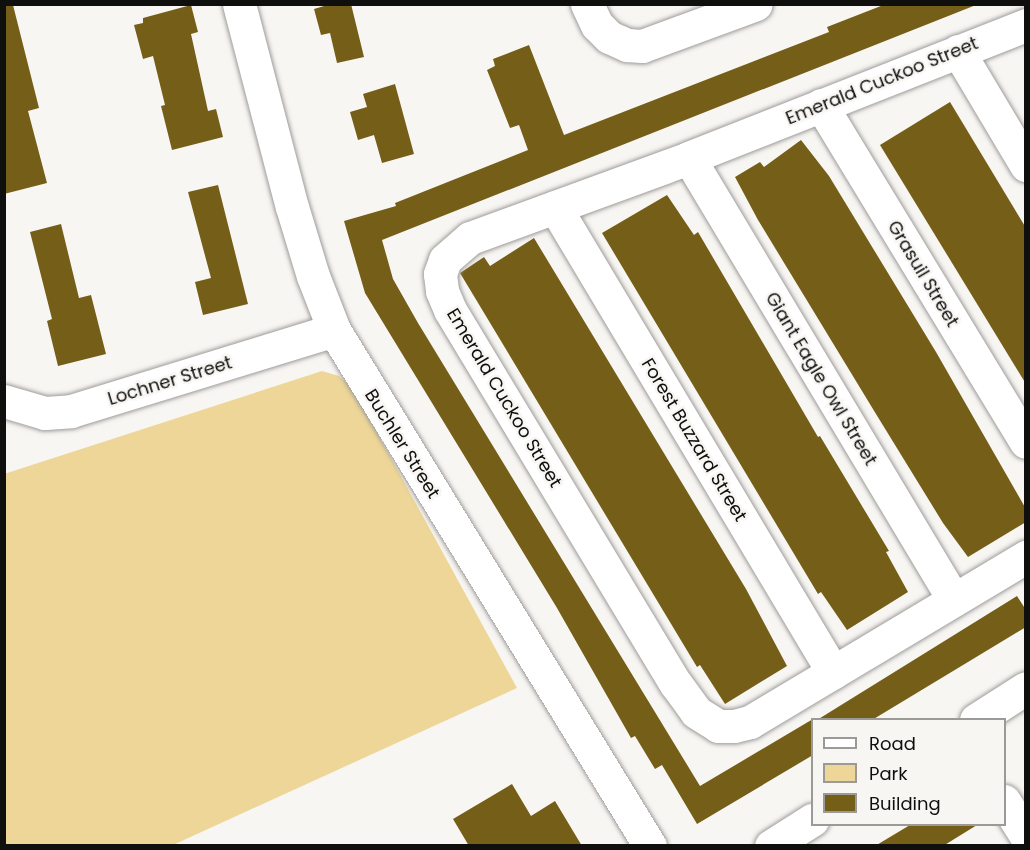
<!DOCTYPE html>
<style>
body{margin:0}
#map{position:relative;width:1030px;height:850px;overflow:hidden;background:#f8f6f3;font-family:Poppins,sans-serif}
div>[style]{position:absolute}
.green>*{inset:0;background:#edd697}
.building>*{inset:0;background:#755e17}
.roads{filter:drop-shadow(0 0 2px #9e9c9a) drop-shadow(0 0 2px #9e9c9a)}
.minor>*{height:33px;margin:-16.5px;padding:0 16.5px;transform-origin:16.5px;border-radius:16.5px;background:#fff}
span{translate:-50% -50%;white-space:nowrap;text-align:center;line-height:1.15;-webkit-text-stroke:5px #f8f6f3;paint-order:stroke}
.street-label{font-size:18px;color:#0f0f0e}
.frame{position:absolute;inset:0;border:6px solid #0f0f0e;pointer-events:none}
.legend{position:absolute;left:811px;top:718px;width:195px;height:108px;box-sizing:border-box;background:#f8f6f3;border:2px solid #9b9a97;margin:0;padding:8px 10px;list-style:none;font-size:18px;color:#0f0f0e}
.legend li{display:flex;align-items:center;gap:12px;height:30px}
.legend b{width:30px;border:2px solid #9b9a97}
</style>
<div id="map">
<div class="green">
<div style="clip-path:polygon(322px 371px,339px 376px,352px 387px,517px 688px,173px 845px,5px 845px,4px 474px)"></div>
</div>
<div class="building">
<div style="clip-path:polygon(331px 4px,351px 4px,364px 57px,337px 63px,330px 33px,321px 35px,314px 9px)"></div>
<div style="clip-path:polygon(886px 4px,976px 5px,382px 240px,393px 279px,418px 323px,700px 786px,813px 719px,813px 755px,697px 824px,662px 765px,655px 769px,635px 736px,631px 738px,557px 608px,365px 293px,344px 221px,396px 206px,395px 203px,528px 150px,519px 125px,510px 128px,487px 70px,495px 66px,493px 59px,529px 45px,564px 135px,829px 32px,827px 27px)"></div>
<div style="clip-path:polygon(13px 5px,39px 108px,28px 111px,47px 183px,4px 194px,4px 6px)"></div>
<div style="clip-path:polygon(191px 5px,198px 32px,191px 34px,208px 111px,216px 109px,223px 137px,172px 150px,161px 106px,165px 105px,153px 56px,143px 59px,134px 25px,143px 23px,143px 18px)"></div>
<div style="clip-path:polygon(395px 84px,414px 154px,382px 163px,374px 135px,358px 140px,350px 112px,367px 107px,363px 94px)"></div>
<div style="clip-path:polygon(950px 102px,1026px 228px,1026px 384px,880px 145px)"></div>
<div style="clip-path:polygon(801px 140px,829px 176px,936px 352px,1026px 509px,1026px 522px,968px 557px,943px 523px,876px 414px,758px 220px,735px 177px,760px 162px,764px 167px)"></div>
<div style="clip-path:polygon(218px 185px,248px 304px,203px 315px,195px 282px,211px 278px,188px 192px)"></div>
<div style="clip-path:polygon(667px 195px,694px 235px,698px 232px,818px 437px,820px 436px,889px 551px,886px 552px,908px 592px,847px 630px,821px 592px,818px 594px,602px 233px)"></div>
<div style="clip-path:polygon(61px 224px,79px 298px,91px 295px,106px 354px,58px 366px,47px 321px,52px 319px,30px 232px)"></div>
<div style="clip-path:polygon(534px 238px,746px 589px,787px 666px,725px 704px,700px 665px,697px 667px,460px 273px,484px 257px,490px 266px)"></div>
<div style="clip-path:polygon(1017px 596px,1026px 610px,1026px 627px,968px 662px,872px 720px,817px 720px)"></div>
<div style="clip-path:polygon(512px 784px,531px 816px,555px 801px,582px 846px,469px 846px,453px 819px)"></div>
<div style="clip-path:polygon(910px 825px,977px 825px,943px 846px,875px 846px)"></div>
</div>
<div class="roads">
<div class="minor">
<div style="left:239px;top:4px;width:210px;rotate:75.4deg"></div>
<div style="left:292px;top:207px;width:72px;rotate:73.1deg"></div>
<div style="left:313px;top:276px;width:58px;rotate:68.7deg"></div>
<div style="left:334px;top:330px;width:605px;rotate:58.52deg"></div>
<div style="left:587px;top:4px;width:23px;rotate:65deg"></div>
<div style="left:597px;top:25px;width:17px;rotate:45deg"></div>
<div style="left:609px;top:37px;width:20px;rotate:24deg"></div>
<div style="left:627px;top:45px;width:15px;rotate:4deg"></div>
<div style="left:642px;top:46px;width:121px;rotate:-20.2deg"></div>
<div style="left:1026px;top:25px;width:362px;rotate:158.5deg"></div>
<div style="left:689px;top:158px;width:233px;rotate:159.9deg"></div>
<div style="left:470px;top:238px;width:33px;rotate:139deg"></div>
<div style="left:445px;top:260px;width:15px;rotate:110deg"></div>
<div style="left:440px;top:274px;width:17px;rotate:83deg"></div>
<div style="left:442px;top:291px;width:21px;rotate:67deg"></div>
<div style="left:450px;top:310px;width:437px;rotate:58.9deg"></div>
<div style="left:676px;top:684px;width:34px;rotate:54deg"></div>
<div style="left:696px;top:712px;width:26px;rotate:32deg"></div>
<div style="left:718px;top:726px;width:16px"></div>
<div style="left:734px;top:726px;width:16px;rotate:-14deg"></div>
<div style="left:750px;top:722px;width:322px;rotate:-30.9deg"></div>
<div style="left:958px;top:51px;width:133px;rotate:59.2deg"></div>
<div style="left:821px;top:105px;width:394px;rotate:58.7deg"></div>
<div style="left:689px;top:158px;width:515px;rotate:59.06deg"></div>
<div style="left:555px;top:207px;width:542px;rotate:59.13deg"></div>
<div style="left:4px;top:401px;width:43px;rotate:16.3deg"></div>
<div style="left:45px;top:413px;width:26px;rotate:-4deg"></div>
<div style="left:71px;top:411px;width:275px;rotate:-17.1deg"></div>
<div style="left:976px;top:720px;width:59px;rotate:-32.6deg"></div>
<div style="left:1004px;top:801px;width:41px;rotate:57.8deg"></div>
<div style="left:771px;top:846px;width:49px;rotate:-32.4deg"></div>
</div>
</div>
<div class="street-label">
<span style="left:882px;top:81px;rotate:-22deg">Emerald Cuckoo Street</span>
<span style="left:923px;top:274px;rotate:59deg">Grasuil Street</span>
<span style="left:821px;top:379px;rotate:59deg">Giant Eagle Owl Street</span>
<span style="left:170px;top:381px;rotate:-17deg">Lochner Street</span>
<span style="left:504px;top:398px;rotate:59deg">Emerald Cuckoo Street</span>
<span style="left:694px;top:440px;rotate:59deg">Forest Buzzard Street</span>
<span style="left:402px;top:444px;rotate:58deg">Buchler Street</span>
</div>
<div class="frame"></div>
<ul class="legend">
<li><b style="height:8px;background:#fff"></b>Road</li>
<li><b style="height:16px;background:#edd697"></b>Park</li>
<li><b style="height:16px;background:#755e17"></b>Building</li>
</ul>
</div>
